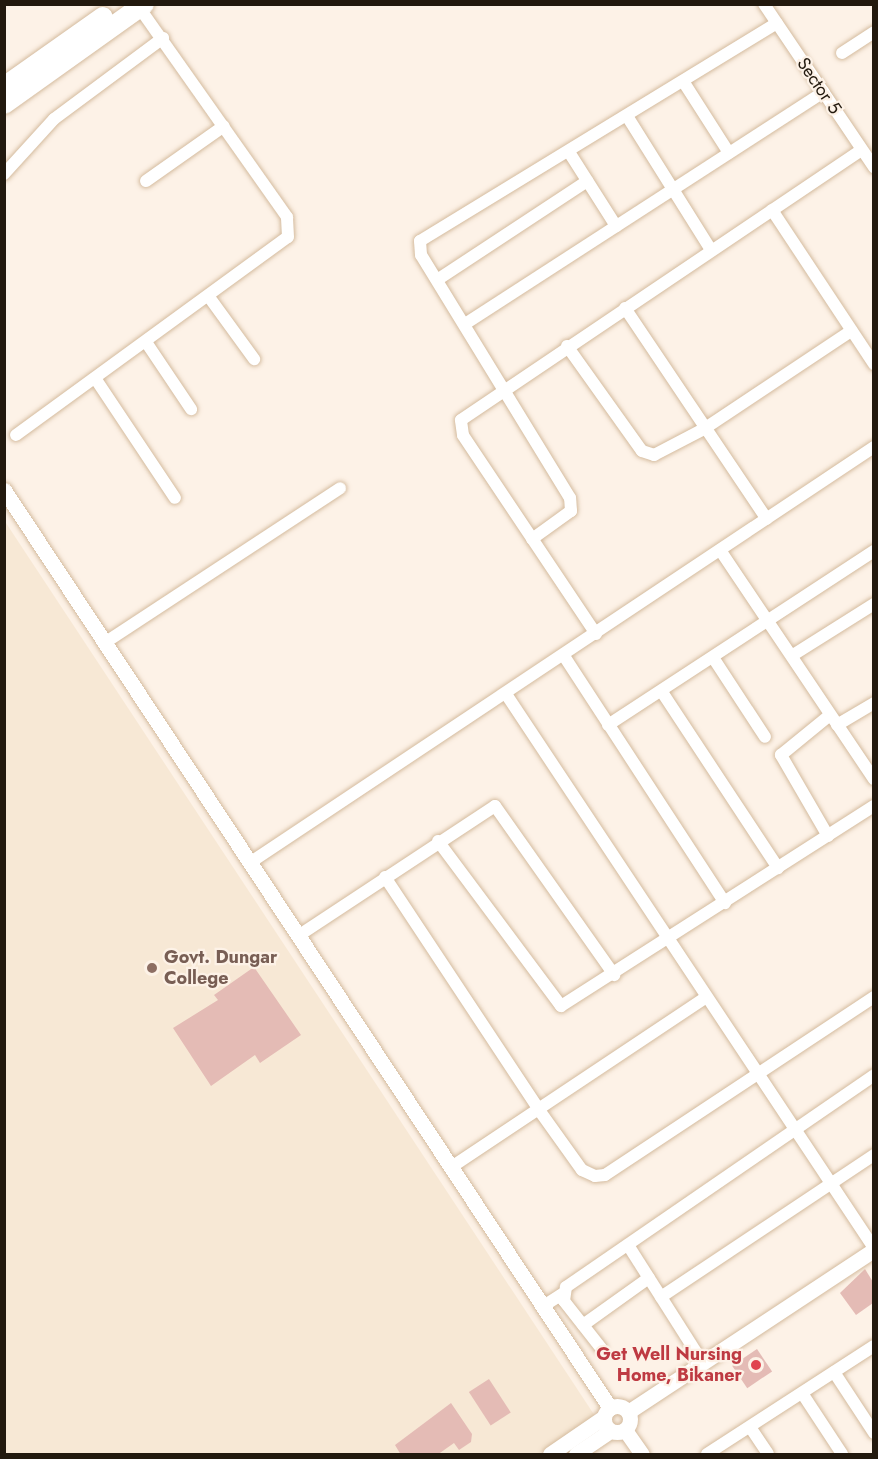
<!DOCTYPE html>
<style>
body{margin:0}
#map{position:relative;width:878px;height:1459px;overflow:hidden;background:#fdf2e7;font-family:Jost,sans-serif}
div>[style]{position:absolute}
.education>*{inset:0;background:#f7e8d5}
.building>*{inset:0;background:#e4bbb5;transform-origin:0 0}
.roads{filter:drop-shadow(0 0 2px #d4bb9e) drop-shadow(0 0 2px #d4bb9e)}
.minor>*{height:12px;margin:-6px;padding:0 6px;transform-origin:6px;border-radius:6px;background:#fff}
.tertiary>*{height:15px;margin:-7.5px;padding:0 7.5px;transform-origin:7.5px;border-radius:7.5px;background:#fff}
.tertiary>.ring{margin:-7.5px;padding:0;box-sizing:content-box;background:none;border:15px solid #fff;border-radius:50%}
.primary>*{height:20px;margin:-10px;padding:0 10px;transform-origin:10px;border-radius:10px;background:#fff}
.dots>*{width:16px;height:16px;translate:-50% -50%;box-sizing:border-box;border:3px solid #fdf2e7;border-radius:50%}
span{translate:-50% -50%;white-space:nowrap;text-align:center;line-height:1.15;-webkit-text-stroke:4.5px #fdf2e7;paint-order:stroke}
.street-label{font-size:18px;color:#22190e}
.education-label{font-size:18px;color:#785e54;font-weight:700}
.left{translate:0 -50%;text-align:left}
.health-label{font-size:18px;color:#be3a42;font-weight:700}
.right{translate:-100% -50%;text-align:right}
.frame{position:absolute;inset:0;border:6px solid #22190e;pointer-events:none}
</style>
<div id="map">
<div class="education">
<div style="clip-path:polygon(4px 520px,595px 1416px,538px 1454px,5px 1454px)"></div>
</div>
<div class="building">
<div style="clip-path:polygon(254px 967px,301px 1035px,260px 1063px,255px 1055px,211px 1086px,173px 1028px,218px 1000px,214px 995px)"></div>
<div style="clip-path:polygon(865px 1269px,873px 1282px,873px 1303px,856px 1315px,840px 1293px)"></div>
<div style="left:757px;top:1349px;width:27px;height:30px;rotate:56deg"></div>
<div style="left:489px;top:1379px;width:40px;height:24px;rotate:57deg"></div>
<div style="clip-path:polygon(451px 1403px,472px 1434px,471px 1442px,459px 1450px,454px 1443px,437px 1455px,401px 1455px,395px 1445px)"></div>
</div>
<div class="roads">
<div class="minor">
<div style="left:764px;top:4px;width:197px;rotate:56deg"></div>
<div style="left:842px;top:53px;width:38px;rotate:-33deg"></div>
<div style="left:683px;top:81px;width:85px;rotate:57.4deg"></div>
<div style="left:627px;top:116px;width:158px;rotate:57.9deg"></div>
<div style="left:569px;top:152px;width:88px;rotate:57.6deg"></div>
<div style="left:4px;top:174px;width:74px;rotate:-47.7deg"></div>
<div style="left:54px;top:119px;width:136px;rotate:-36.6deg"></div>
<div style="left:146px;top:181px;width:95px;rotate:-35.2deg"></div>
<div style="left:772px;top:210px;width:185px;rotate:56.5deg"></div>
<div style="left:437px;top:280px;width:180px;rotate:-33.4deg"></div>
<div style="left:209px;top:297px;width:77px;rotate:54deg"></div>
<div style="left:625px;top:308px;width:254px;rotate:56.1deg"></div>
<div style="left:465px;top:324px;width:427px;rotate:-32.9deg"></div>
<div style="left:146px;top:342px;width:81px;rotate:56.1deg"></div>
<div style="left:567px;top:346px;width:129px;rotate:54.5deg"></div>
<div style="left:642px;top:451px;width:13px;rotate:18deg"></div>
<div style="left:654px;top:455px;width:56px;rotate:-27.5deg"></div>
<div style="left:704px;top:429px;width:177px;rotate:-33.7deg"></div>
<div style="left:95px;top:378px;width:144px;rotate:56.3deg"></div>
<div style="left:16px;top:435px;width:336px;rotate:-36.1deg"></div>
<div style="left:288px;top:237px;width:20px;rotate:-93deg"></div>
<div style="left:287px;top:217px;width:257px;rotate:-125.2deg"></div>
<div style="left:532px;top:539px;width:48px;rotate:-35.7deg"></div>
<div style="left:571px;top:511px;width:13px;rotate:-94deg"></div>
<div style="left:570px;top:498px;width:285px;rotate:-121.5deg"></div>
<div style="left:421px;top:255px;width:14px;rotate:-94deg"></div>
<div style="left:420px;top:241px;width:418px;rotate:-31.4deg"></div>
<div style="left:720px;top:550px;width:276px;rotate:56.1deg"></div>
<div style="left:596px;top:634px;width:239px;rotate:-123.8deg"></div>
<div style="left:463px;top:435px;width:15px;rotate:-98deg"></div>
<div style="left:461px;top:420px;width:483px;rotate:-34deg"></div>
<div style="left:106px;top:642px;width:280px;rotate:-33.3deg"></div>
<div style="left:793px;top:655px;width:96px;rotate:-32.2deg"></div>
<div style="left:564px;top:656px;width:295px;rotate:56.9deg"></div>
<div style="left:714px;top:659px;width:93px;rotate:56.8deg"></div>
<div style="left:662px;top:692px;width:211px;rotate:56.6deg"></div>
<div style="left:506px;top:694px;width:665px;rotate:56.41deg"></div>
<div style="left:608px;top:725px;width:318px;rotate:-33.2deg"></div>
<div style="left:837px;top:725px;width:43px;rotate:-30.7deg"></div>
<div style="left:828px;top:836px;width:94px;rotate:-120.1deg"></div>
<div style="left:781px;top:755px;width:63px;rotate:-39.2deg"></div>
<div style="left:438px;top:841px;width:206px;rotate:53.3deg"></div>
<div style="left:561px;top:1006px;width:371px;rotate:-32.6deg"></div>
<div style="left:251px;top:862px;width:749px;rotate:-33.67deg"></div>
<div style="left:385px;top:877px;width:279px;rotate:56.5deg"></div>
<div style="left:539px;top:1110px;width:74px;rotate:54.4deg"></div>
<div style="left:582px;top:1170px;width:14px;rotate:25deg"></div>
<div style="left:595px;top:1176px;width:10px;rotate:-6deg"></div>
<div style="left:605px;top:1175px;width:323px;rotate:-33.5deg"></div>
<div style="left:298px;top:936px;width:236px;rotate:-33.4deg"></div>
<div style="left:495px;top:806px;width:207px;rotate:54.8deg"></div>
<div style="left:450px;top:1168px;width:306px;rotate:-33.7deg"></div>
<div style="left:628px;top:1245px;width:140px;rotate:57.6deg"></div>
<div style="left:661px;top:1297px;width:256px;rotate:-33.7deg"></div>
<div style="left:542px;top:1307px;width:24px;rotate:-33deg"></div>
<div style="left:583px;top:1325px;width:81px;rotate:-35.5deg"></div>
<div style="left:601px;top:1348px;width:60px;rotate:-128.2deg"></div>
<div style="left:564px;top:1301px;width:14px;rotate:-82deg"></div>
<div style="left:566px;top:1287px;width:374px;rotate:-34.5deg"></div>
<div style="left:834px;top:1372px;width:73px;rotate:56.7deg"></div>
<div style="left:802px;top:1393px;width:73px;rotate:56.7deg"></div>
<div style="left:750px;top:1427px;width:32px;rotate:56deg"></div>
<div style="left:707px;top:1454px;width:199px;rotate:-32.9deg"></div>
</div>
<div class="tertiary">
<div style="left:4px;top:490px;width:1100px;rotate:56.57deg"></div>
<div class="ring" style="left:604px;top:1406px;width:11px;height:11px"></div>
<div style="left:628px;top:1412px;width:295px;rotate:-33.4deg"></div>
<div style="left:625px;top:1430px;width:29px;rotate:55deg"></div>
<div style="left:550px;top:1454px;width:65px;rotate:-34.4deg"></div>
<div style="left:576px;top:1454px;width:41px;rotate:-34.1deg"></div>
</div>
<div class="primary">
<div style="left:4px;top:87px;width:121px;rotate:-35.3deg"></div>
<div style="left:4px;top:104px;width:172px;rotate:-35.5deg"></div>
</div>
</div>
<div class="dots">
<div style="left:152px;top:968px;background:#8d6e63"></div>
<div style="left:756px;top:1365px;background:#e0444e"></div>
</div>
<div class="street-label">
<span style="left:819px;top:86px;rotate:56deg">Sector 5</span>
</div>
<div class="education-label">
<span class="left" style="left:164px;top:968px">Govt. Dungar<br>College</span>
</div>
<div class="health-label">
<span class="right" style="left:742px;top:1365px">Get Well Nursing<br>Home, Bikaner</span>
</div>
<div class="frame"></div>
</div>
